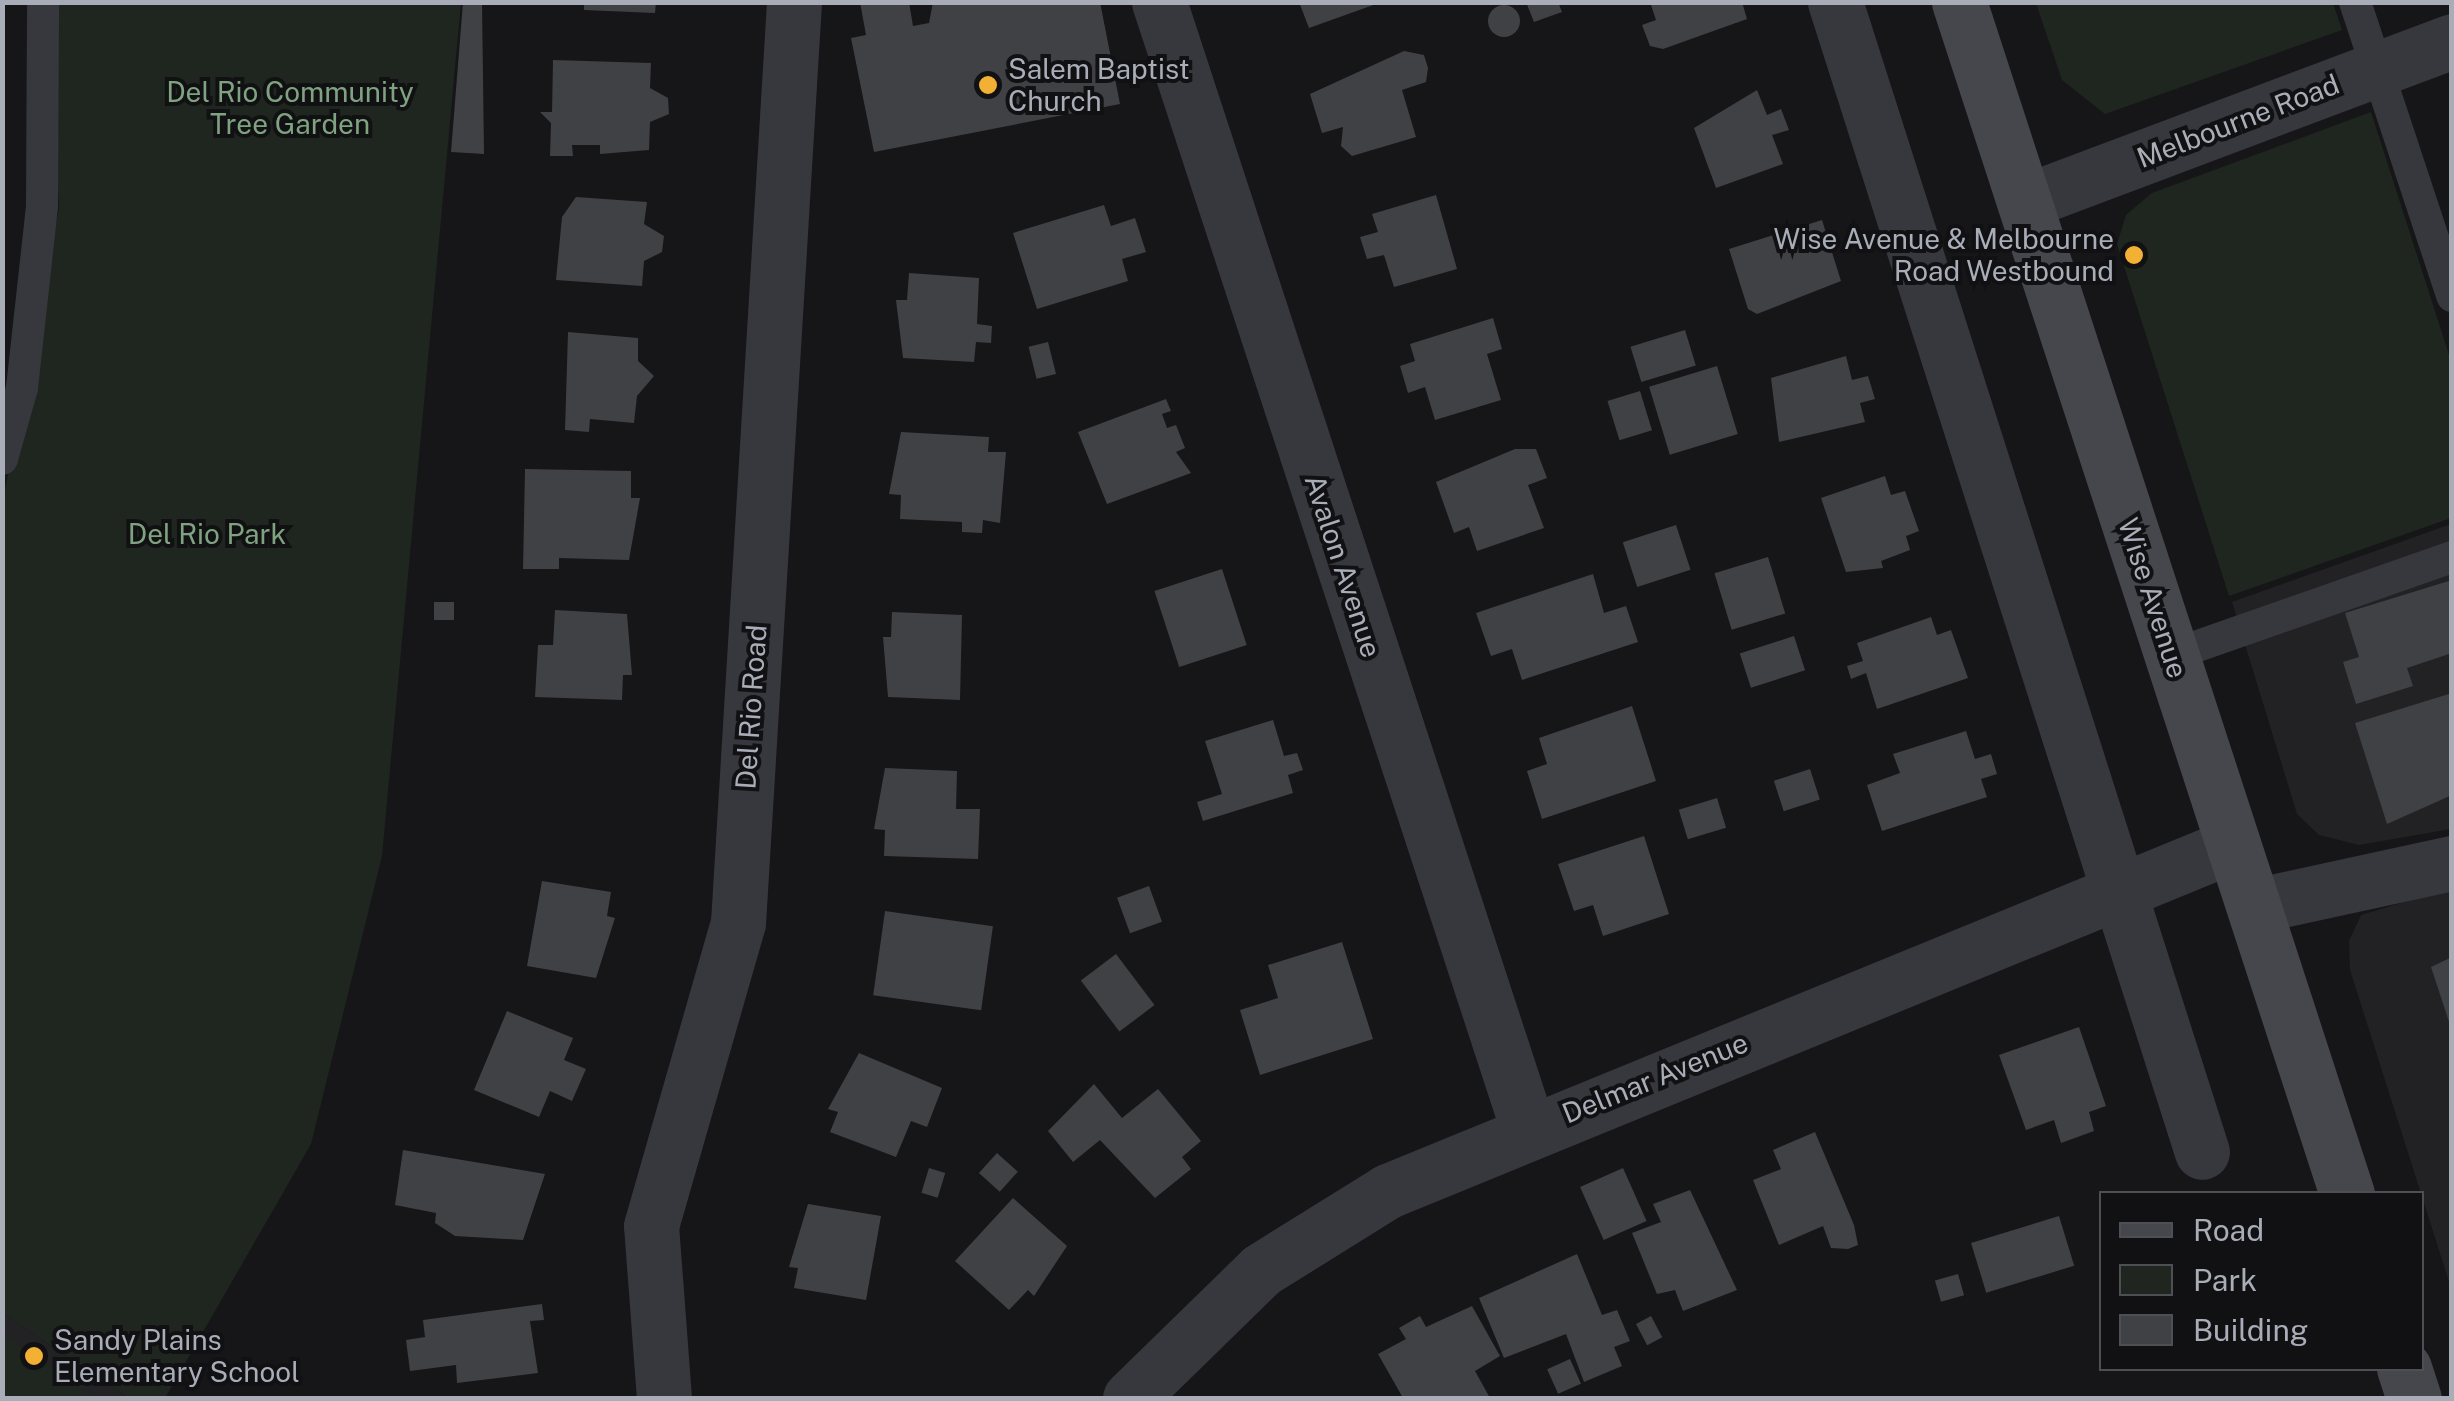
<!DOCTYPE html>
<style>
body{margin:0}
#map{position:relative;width:2454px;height:1401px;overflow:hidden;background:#161618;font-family:"Public Sans",sans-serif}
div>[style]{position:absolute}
.built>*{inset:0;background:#222225}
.green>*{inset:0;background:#1e261f}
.building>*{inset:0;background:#404145;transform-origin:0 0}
.round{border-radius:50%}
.lane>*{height:32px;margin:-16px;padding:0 16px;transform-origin:16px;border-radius:16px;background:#37383d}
.street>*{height:55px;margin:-27.5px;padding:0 27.5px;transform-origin:27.5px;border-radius:27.5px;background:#37383d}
.secondary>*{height:55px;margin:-27.5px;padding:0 27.5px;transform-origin:27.5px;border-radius:27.5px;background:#45474d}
.dots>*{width:28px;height:28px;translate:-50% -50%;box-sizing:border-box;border:5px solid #111113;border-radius:50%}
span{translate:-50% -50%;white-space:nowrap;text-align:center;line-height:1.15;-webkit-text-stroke:8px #111113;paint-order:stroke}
.poi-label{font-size:28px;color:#a8adb8}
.left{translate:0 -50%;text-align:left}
.right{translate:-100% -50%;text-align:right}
.park-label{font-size:28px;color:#7fa381}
.street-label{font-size:28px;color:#a8adb8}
.frame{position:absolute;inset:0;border:5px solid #a8adb8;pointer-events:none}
.legend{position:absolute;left:2099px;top:1191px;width:325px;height:180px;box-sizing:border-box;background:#111113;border:2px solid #4d4f55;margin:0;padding:12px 18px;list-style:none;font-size:30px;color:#a8adb8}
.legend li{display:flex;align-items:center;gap:20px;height:50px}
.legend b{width:50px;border:2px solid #4d4f55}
</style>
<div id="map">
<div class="built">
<div style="clip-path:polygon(2451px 524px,2451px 829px,2359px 845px,2319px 835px,2297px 814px,2232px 602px)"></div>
<div style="clip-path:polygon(2451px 888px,2451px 1288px,2350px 970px,2349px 941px,2361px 915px)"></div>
<div style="clip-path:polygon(3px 1313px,128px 1398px,3px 1398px)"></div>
</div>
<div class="green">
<div style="clip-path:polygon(49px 3px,461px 3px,382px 856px,311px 1144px,165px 1398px,128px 1398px,3px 1313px,2px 506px,59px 209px)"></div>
<div style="clip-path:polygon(2036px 3px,2333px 3px,2342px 30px,2105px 114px,2062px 80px)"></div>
<div style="clip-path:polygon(2371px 112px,2451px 361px,2451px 518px,2229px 596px,2117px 244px,2126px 215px,2152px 193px)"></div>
<div style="clip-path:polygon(2px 1335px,3px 1335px,94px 1398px,3px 1398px)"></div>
</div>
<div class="building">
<div style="clip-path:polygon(463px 2px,482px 2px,484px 154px,451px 152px)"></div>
<div style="clip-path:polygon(584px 2px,656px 2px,655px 13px,584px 10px)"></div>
<div style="clip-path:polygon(860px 2px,909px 2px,913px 26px,929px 23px,933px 2px,1100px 2px,1120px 104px,874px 152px,851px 38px,866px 35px)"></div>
<div style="clip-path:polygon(1299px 2px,1379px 2px,1379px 3px,1309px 28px)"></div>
<div style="clip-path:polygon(1526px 2px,1558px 2px,1562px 12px,1534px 22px)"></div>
<div style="clip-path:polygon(1650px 2px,1742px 2px,1747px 19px,1663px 49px,1650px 46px,1642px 25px,1656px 20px)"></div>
<div class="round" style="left:1488px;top:5px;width:32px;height:32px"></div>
<div style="clip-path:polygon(1404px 51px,1424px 55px,1428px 68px,1426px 82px,1402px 90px,1416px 137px,1352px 156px,1341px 146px,1343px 127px,1322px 133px,1310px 94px)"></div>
<div style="clip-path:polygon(553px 60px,651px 63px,650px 88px,668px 98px,669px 114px,650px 122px,649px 150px,600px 154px,600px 145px,572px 145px,573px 156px,550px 156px,551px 123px,540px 112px,552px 112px)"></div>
<div style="clip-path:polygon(1757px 90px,1767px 115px,1781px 109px,1789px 130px,1772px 135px,1783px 164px,1716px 188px,1694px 128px)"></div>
<div style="clip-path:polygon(1436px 195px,1457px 269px,1394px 287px,1384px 255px,1367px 259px,1360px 237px,1378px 232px,1372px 214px)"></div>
<div style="clip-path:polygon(576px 197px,647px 202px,644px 224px,664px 236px,662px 252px,644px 261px,642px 286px,556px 280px,562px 217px)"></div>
<div style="clip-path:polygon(1104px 205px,1111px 226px,1135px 218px,1146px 252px,1122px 259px,1128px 281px,1037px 309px,1013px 233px)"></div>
<div style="clip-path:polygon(1822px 220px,1841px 281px,1757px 314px,1748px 309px,1729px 249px)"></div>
<div style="clip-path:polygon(909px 273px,979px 278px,977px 324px,992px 326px,991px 343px,976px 342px,974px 362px,903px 358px,896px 300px,907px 300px)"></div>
<div style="clip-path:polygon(1493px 318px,1502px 349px,1487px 354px,1501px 400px,1435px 420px,1425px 387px,1408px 393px,1400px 366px,1415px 361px,1410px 344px)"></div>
<div style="left:1685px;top:330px;width:37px;height:57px;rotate:73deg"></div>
<div style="clip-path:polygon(568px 332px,638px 338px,638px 361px,654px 376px,637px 396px,634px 423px,590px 419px,589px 432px,565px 430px)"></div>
<div style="left:1048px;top:342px;width:33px;height:20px;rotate:76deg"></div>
<div style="clip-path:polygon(1846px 356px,1852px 380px,1868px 376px,1875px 399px,1860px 403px,1865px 422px,1779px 442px,1771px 378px)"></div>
<div style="left:1717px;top:366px;width:71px;height:71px;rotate:73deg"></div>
<div style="left:1640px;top:391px;width:41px;height:34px;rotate:73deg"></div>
<div style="clip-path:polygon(1166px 399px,1171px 411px,1162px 414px,1167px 428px,1176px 425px,1185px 448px,1176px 452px,1191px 473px,1107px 504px,1078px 432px)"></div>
<div style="clip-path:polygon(901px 432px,989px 437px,988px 452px,1006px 452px,1000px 523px,983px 520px,982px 533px,962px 532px,962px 522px,900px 519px,901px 495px,889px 494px)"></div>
<div style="clip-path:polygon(1515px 449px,1536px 449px,1547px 478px,1528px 485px,1544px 528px,1477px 551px,1469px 527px,1454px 533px,1436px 482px)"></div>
<div style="clip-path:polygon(525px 469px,631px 471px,631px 498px,640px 498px,629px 560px,559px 558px,559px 569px,523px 569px)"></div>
<div style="clip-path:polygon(1885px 476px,1891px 495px,1905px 491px,1919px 531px,1906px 536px,1910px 550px,1881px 561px,1883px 568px,1846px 572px,1821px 498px)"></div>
<div style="left:1676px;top:525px;width:47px;height:56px;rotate:72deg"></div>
<div style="left:1768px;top:557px;width:59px;height:56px;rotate:73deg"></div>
<div style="left:1222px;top:569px;width:80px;height:71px;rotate:72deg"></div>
<div style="clip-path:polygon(1593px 574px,1604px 613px,1626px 606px,1638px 642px,1522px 680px,1512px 649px,1491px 656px,1476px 613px)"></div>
<div style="clip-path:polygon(2452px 580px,2452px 653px,2407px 668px,2413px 686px,2356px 704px,2343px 662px,2359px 657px,2345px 613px)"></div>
<div style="left:434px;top:602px;width:20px;height:18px"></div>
<div style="clip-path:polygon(555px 610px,627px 614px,632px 675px,623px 675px,622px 700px,535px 697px,538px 645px,553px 645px)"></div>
<div style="clip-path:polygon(892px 612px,962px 615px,960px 700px,888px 697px,883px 637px,891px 637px)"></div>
<div style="clip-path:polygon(1931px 617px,1937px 635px,1951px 630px,1968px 678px,1877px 709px,1866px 673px,1851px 679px,1847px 666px,1863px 661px,1857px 643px)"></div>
<div style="left:1794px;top:636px;width:36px;height:57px;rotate:72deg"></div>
<div style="clip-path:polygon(2452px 693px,2452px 795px,2387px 824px,2355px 723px)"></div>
<div style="clip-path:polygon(1632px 706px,1656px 781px,1542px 819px,1527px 771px,1547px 764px,1539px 738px)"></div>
<div style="clip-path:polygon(1273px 720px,1284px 756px,1297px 753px,1303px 770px,1288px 775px,1293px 793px,1203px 821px,1197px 802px,1222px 794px,1205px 741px)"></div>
<div style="clip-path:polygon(1966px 731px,1975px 759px,1991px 754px,1997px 774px,1981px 779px,1987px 797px,1882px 831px,1867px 785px,1900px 773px,1893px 754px)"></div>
<div style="clip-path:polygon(885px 768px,957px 771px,956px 809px,980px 809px,978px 859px,884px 856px,885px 830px,874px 829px)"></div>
<div style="left:1810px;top:769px;width:32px;height:38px;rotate:72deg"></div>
<div style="left:1717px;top:798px;width:31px;height:40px;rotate:73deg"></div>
<div style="clip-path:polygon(1644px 836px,1669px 914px,1603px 936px,1593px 905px,1574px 911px,1558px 864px)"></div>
<div style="clip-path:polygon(542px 881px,611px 892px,607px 916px,615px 918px,596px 978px,527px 966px)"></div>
<div style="left:1149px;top:886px;width:38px;height:34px;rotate:70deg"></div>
<div style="left:885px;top:911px;width:109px;height:85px;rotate:8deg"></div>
<div style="clip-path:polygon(1342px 942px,1373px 1039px,1260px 1075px,1240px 1010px,1278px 998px,1268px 965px)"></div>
<div style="left:1116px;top:954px;width:64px;height:44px;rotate:53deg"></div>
<div style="clip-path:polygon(2452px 957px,2452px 1028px,2451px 1028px,2431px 967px)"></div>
<div style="clip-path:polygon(507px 1011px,573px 1038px,564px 1060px,586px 1069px,572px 1101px,550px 1091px,539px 1117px,474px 1090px)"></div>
<div style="clip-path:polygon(2079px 1027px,2106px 1106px,2089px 1112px,2094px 1131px,2061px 1143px,2054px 1120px,2026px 1130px,1999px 1055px)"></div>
<div style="clip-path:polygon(859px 1053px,942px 1088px,927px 1127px,911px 1121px,896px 1157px,830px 1132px,838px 1112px,828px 1109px)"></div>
<div style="clip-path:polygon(1094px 1084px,1122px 1118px,1158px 1089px,1201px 1141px,1182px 1157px,1191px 1169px,1155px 1198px,1100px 1140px,1073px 1162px,1048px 1131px)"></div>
<div style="clip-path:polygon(1815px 1132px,1854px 1225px,1858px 1245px,1848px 1249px,1831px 1248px,1823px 1226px,1779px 1245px,1753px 1180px,1781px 1169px,1773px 1150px)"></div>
<div style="clip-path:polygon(403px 1150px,545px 1174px,523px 1240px,455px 1236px,435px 1223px,436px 1213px,395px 1205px)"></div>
<div style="left:997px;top:1153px;width:28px;height:27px;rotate:42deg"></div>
<div style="left:929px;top:1168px;width:17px;height:26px;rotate:17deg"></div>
<div style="left:1623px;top:1168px;width:58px;height:47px;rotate:66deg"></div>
<div style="clip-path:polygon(1690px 1190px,1737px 1290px,1683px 1311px,1675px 1290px,1657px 1294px,1632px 1233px,1661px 1222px,1653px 1204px)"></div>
<div style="clip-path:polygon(1013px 1198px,1067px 1246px,1034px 1296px,1028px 1290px,1009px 1310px,955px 1261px)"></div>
<div style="clip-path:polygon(808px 1204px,881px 1216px,866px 1300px,794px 1288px,798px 1268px,789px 1267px)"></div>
<div style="left:2059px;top:1216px;width:52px;height:92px;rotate:73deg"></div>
<div style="clip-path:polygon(1577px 1254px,1602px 1315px,1617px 1310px,1630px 1341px,1614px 1347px,1622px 1366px,1584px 1382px,1566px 1334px,1504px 1358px,1479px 1298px)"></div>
<div style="left:1958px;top:1274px;width:22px;height:24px;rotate:74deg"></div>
<div style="clip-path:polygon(542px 1304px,544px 1320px,530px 1321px,538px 1373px,457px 1383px,456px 1365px,410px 1371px,406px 1340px,425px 1337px,423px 1320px)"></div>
<div style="clip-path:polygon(1472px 1306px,1500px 1356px,1475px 1371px,1490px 1398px,1403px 1398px,1378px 1354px,1406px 1339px,1399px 1328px,1420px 1316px,1426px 1327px)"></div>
<div style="left:1651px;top:1316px;width:24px;height:17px;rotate:62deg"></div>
<div style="left:1570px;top:1359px;width:27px;height:25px;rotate:66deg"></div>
</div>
<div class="lane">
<div style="left:2355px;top:2px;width:310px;rotate:71.7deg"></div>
<div style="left:2px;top:459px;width:74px;rotate:-74.3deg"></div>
<div style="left:22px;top:388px;width:183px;rotate:-83.7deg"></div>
<div style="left:42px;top:206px;width:204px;rotate:-89.7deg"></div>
<div style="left:2172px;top:655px;width:297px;rotate:-19.3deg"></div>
</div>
<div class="street">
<div style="left:1159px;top:2px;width:1186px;rotate:71.87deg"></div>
<div style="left:1835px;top:2px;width:1207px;rotate:72.3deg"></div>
<div style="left:2024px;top:202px;width:457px;rotate:-20.6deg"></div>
<div style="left:2254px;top:906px;width:203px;rotate:-12.3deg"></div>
<div style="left:664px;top:1398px;width:172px;rotate:-94.3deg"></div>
<div style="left:651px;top:1226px;width:315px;rotate:-74deg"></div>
<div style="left:738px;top:923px;width:923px;rotate:-86.52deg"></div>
<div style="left:1130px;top:1398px;width:183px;rotate:-44.3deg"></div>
<div style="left:1261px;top:1270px;width:150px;rotate:-31.9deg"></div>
<div style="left:1388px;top:1191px;width:913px;rotate:-22.27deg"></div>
</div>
<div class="secondary">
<div style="left:1959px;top:2px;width:1254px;rotate:71.97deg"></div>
<div style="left:2404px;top:1368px;width:32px;rotate:72deg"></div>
</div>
<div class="dots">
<div style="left:988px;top:85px;background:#f2b134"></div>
<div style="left:2134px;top:255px;background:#f2b134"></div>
<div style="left:34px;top:1356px;background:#f2b134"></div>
</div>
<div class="poi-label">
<span class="left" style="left:1008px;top:85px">Salem Baptist<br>Church</span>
<span class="right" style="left:2114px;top:255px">Wise Avenue &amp; Melbourne<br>Road Westbound</span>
<span class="left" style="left:54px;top:1356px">Sandy Plains<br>Elementary School</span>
</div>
<div class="park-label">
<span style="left:290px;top:108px">Del Rio Community<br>Tree Garden</span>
<span style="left:207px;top:534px">Del Rio Park</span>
</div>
<div class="street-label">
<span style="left:2238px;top:121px;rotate:-21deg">Melbourne Road</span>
<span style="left:1343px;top:566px;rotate:72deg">Avalon Avenue</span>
<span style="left:2153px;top:598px;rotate:72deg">Wise Avenue</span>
<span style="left:751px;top:707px;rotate:-86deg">Del Rio Road</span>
<span style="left:1655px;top:1078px;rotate:-22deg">Delmar Avenue</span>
</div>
<div class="frame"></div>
<ul class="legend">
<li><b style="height:12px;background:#45474d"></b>Road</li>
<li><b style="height:28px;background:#1e261f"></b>Park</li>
<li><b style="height:28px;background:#404145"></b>Building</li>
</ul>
</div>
